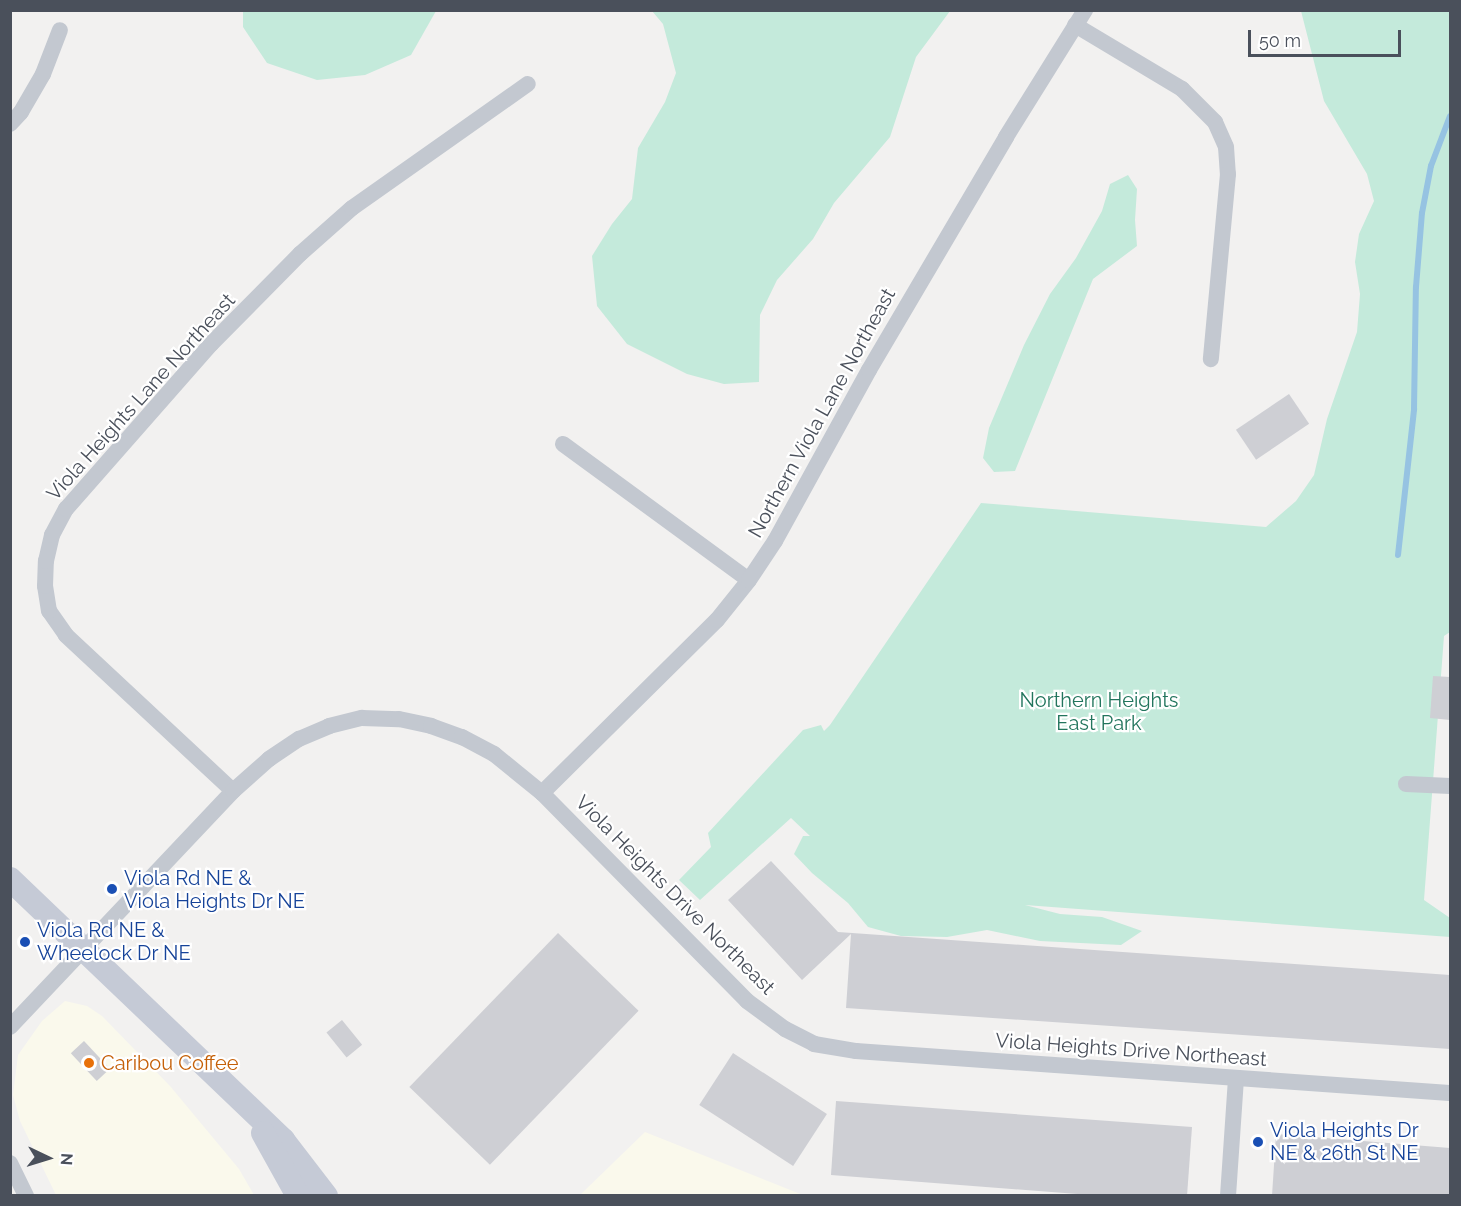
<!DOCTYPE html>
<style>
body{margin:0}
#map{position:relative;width:1461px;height:1206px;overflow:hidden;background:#f2f1f0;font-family:Raleway,sans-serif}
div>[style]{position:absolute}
.commercial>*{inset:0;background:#faf9ec}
.green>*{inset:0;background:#c4eadb}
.stream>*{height:6px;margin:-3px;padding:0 3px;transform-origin:3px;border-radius:3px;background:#96c3e2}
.building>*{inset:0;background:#cecfd4;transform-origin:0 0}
.street>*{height:16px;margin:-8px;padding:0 8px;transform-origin:8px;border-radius:8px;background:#c3c8d0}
.secondary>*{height:24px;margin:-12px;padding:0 12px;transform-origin:12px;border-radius:12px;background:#c5cad6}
.dots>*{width:16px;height:16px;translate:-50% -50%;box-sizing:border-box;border:3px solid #fff;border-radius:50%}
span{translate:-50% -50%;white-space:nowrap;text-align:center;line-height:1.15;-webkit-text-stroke:4.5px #fff;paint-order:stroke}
.street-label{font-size:20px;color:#4a505b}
.park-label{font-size:20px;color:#22755d}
.transit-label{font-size:20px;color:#164399}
.left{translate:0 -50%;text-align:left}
.food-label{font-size:20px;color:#c56008}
.frame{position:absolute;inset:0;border:12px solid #4a505b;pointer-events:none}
.north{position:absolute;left:18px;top:1128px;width:60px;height:60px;-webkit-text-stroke:4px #fff;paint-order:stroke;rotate:94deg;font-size:16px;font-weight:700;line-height:24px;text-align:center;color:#4a505b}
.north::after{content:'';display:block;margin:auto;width:21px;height:27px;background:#4a505b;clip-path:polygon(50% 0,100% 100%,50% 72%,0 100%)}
.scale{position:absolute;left:1248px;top:30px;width:153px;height:27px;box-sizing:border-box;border:3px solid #4a505b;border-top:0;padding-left:8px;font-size:18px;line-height:21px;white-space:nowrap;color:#4a505b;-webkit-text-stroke:4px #fff;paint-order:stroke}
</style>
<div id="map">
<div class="commercial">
<div style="clip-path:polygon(65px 1001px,87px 1006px,102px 1016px,170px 1086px,239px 1169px,254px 1195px,56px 1195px,20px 1121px,13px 1095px,18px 1055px,42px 1021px)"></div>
<div style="clip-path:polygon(645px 1132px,803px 1195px,580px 1195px)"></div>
</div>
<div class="green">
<div style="clip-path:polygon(243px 11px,243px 10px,436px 11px,411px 55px,365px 75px,317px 80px,267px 63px,243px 27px)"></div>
<div style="clip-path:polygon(652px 11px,950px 11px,916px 57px,890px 137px,834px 203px,813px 239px,777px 280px,760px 315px,759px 382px,724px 384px,687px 374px,627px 344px,597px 306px,592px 256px,612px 224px,632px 199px,638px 148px,665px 102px,676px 73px,663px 24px)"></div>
<div style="clip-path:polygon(1301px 11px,1450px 11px,1450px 632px,1444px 636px,1424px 900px,1450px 918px,1450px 937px,1025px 905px,1060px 914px,1102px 917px,1142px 931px,1121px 945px,1040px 941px,987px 930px,947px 937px,901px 936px,868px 927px,848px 903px,812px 873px,794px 854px,803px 836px,810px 836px,791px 818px,700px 900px,679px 880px,711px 847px,708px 833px,803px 730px,821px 725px,824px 731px,830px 725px,981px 503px,1266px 527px,1296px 501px,1314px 475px,1327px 419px,1357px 332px,1360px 294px,1355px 262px,1359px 234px,1374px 201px,1367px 174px,1324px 101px)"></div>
<div style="clip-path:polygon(1128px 175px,1137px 189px,1135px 220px,1137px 246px,1093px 279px,1015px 471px,994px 472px,983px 458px,989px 428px,1024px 345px,1050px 294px,1076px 258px,1102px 211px,1110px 184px)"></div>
</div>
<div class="stream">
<div style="left:1398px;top:555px;width:147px;rotate:-83.7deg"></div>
<div style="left:1414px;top:409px;width:122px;rotate:-89.1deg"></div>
<div style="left:1416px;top:287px;width:74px;rotate:-85.4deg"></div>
<div style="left:1422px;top:213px;width:48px;rotate:-79.2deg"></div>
<div style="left:1431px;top:166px;width:53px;rotate:-69.2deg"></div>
</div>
<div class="building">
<div style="left:1289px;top:394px;width:36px;height:64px;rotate:56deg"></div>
<div style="clip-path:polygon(1433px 676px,1450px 677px,1450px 720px,1430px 718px)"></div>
<div style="clip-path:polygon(771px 861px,838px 932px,1450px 975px,1450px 1049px,846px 1008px,851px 934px,802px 980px,728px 900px)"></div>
<div style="left:558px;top:933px;width:112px;height:214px;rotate:44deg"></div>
<div style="left:342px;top:1020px;width:32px;height:20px;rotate:51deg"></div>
<div style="left:84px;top:1041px;width:38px;height:18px;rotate:47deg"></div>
<div style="left:733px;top:1053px;width:112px;height:62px;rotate:33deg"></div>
<div style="clip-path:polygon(836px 1101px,1192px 1127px,1187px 1196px,1103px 1196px,831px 1175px)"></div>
<div style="clip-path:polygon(1276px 1134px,1450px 1148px,1450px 1196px,1272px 1196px)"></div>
</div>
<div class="street">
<div style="left:1075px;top:25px;width:125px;rotate:30.9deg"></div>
<div style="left:1182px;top:89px;width:47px;rotate:45deg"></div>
<div style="left:1215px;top:122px;width:27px;rotate:66deg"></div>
<div style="left:1226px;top:147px;width:27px;rotate:86deg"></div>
<div style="left:1228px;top:174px;width:186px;rotate:95.3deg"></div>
<div style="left:10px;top:124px;width:16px;rotate:-47deg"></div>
<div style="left:21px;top:112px;width:44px;rotate:-59.9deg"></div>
<div style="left:43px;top:74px;width:47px;rotate:-68.9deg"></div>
<div style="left:563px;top:444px;width:230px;rotate:36.2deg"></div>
<div style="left:1406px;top:784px;width:44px;rotate:2.6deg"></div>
<div style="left:233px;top:791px;width:229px;rotate:-137deg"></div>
<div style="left:66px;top:635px;width:29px;rotate:-125deg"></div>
<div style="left:49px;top:611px;width:25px;rotate:-99deg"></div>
<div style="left:45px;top:586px;width:25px;rotate:-88deg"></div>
<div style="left:46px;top:561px;width:27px;rotate:-77deg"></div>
<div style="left:52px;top:535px;width:30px;rotate:-62deg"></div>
<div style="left:66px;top:509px;width:220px;rotate:-48.7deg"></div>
<div style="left:211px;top:344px;width:127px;rotate:-45.3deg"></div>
<div style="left:300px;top:254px;width:69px;rotate:-41.5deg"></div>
<div style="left:352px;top:208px;width:215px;rotate:-35.2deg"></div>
<div style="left:542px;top:793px;width:246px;rotate:-44.7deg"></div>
<div style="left:717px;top:620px;width:51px;rotate:-51.3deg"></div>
<div style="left:749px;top:580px;width:47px;rotate:-56.3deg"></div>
<div style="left:775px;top:541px;width:195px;rotate:-61.2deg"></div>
<div style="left:869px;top:370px;width:270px;rotate:-59.5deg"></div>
<div style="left:1006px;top:137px;width:150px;rotate:-58.1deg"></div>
<div style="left:10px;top:1027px;width:325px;rotate:-46.6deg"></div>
<div style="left:233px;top:791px;width:48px;rotate:-41.6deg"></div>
<div style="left:269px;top:759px;width:36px;rotate:-34deg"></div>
<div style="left:299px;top:739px;width:33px;rotate:-23deg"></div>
<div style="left:329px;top:726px;width:34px;rotate:-14deg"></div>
<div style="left:362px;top:718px;width:37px;rotate:2deg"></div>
<div style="left:399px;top:719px;width:33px;rotate:12deg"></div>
<div style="left:431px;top:726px;width:33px;rotate:20deg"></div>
<div style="left:462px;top:737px;width:36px;rotate:28deg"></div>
<div style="left:494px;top:754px;width:62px;rotate:39.1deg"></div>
<div style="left:542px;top:793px;width:292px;rotate:45.4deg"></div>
<div style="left:747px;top:1001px;width:47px;rotate:36.4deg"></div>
<div style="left:785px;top:1029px;width:33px;rotate:27deg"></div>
<div style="left:814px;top:1044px;width:43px;rotate:9.5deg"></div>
<div style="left:856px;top:1051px;width:595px;rotate:4.04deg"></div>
<div style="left:10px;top:1163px;width:37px;rotate:64deg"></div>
<div style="left:1228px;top:1196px;width:117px;rotate:-86.1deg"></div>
</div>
<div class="secondary">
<div style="left:10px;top:879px;width:378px;rotate:43.7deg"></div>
<div style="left:283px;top:1140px;width:71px;rotate:52.5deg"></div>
<div style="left:263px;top:1133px;width:72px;rotate:60.9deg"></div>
</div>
<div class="dots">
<div style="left:112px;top:889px;background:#1a4fb4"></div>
<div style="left:25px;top:942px;background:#1a4fb4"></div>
<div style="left:89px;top:1063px;background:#e8710a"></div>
<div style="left:1258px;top:1142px;background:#1a4fb4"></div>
</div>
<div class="street-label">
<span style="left:141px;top:397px;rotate:-48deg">Viola Heights Lane Northeast</span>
<span style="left:822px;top:413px;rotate:-61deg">Northern Viola Lane Northeast</span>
<span style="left:675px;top:895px;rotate:45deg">Viola Heights Drive Northeast</span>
<span style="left:1131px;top:1050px;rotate:4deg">Viola Heights Drive Northeast</span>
</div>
<div class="park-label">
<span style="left:1099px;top:712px">Northern Heights<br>East Park</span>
</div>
<div class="transit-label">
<span class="left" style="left:124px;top:890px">Viola Rd NE &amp;<br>Viola Heights Dr NE</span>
<span class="left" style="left:37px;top:942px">Viola Rd NE &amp;<br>Wheelock Dr NE</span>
<span class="left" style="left:1270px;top:1142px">Viola Heights Dr<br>NE &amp; 26th St NE</span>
</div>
<div class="food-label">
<span class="left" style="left:101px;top:1063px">Caribou Coffee</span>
</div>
<div class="frame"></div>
<div class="north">N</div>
<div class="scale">50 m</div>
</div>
